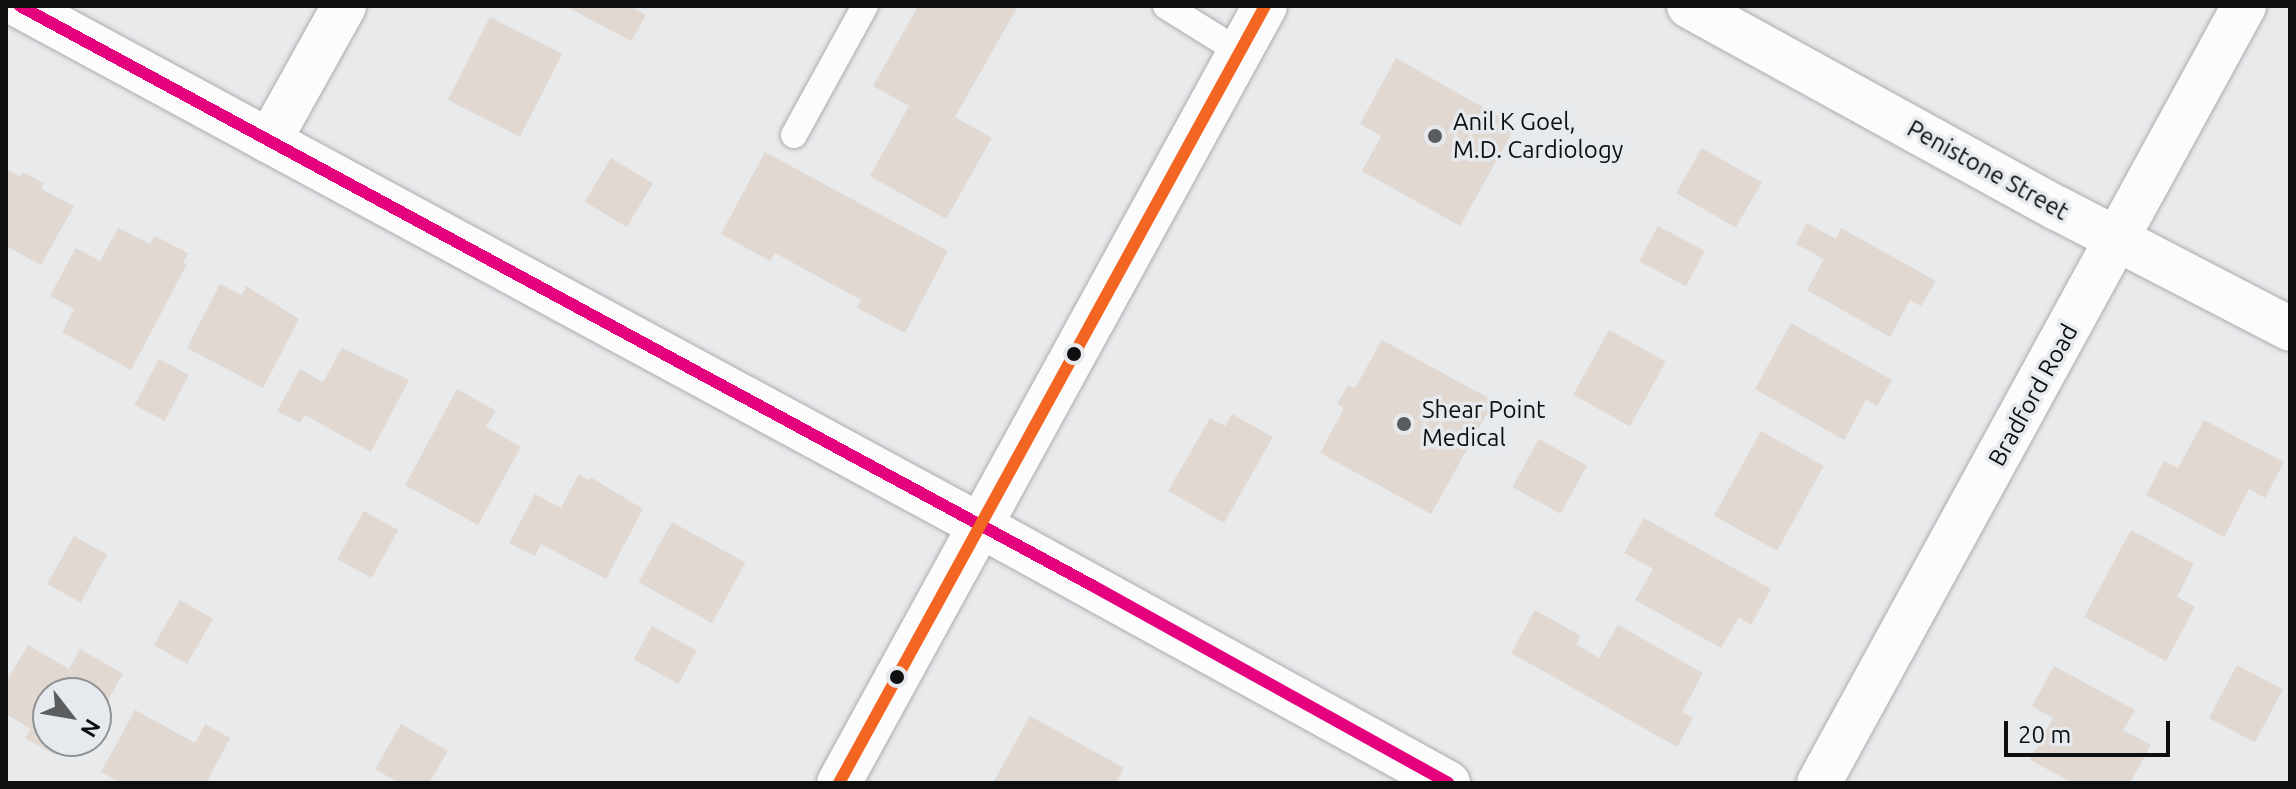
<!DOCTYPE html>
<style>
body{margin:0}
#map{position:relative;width:2296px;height:789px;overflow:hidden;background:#e8eaec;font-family:Ubuntu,sans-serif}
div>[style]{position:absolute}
.building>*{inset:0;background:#e1d8d1;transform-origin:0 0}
.roads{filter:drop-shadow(0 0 2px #abacae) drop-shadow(0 0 2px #abacae)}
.lane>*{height:26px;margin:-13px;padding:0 13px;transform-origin:13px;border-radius:13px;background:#fcfcfc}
.street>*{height:44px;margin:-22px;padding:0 22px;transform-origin:22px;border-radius:22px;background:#fcfcfc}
.secondary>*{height:44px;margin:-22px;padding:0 22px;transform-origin:22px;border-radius:22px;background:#fcfcfc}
.bus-1>*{height:12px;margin:-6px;padding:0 6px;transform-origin:6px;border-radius:6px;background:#e5007d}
.bus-2>*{height:12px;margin:-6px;padding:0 6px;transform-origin:6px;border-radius:6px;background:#f26522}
.dots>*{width:22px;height:22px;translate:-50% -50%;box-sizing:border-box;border:4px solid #e6eaee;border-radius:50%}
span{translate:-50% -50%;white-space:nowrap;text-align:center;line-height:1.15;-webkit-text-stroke:7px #e6eaee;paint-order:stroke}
.poi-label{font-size:24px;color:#0d0f10}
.left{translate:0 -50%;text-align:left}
.street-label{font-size:24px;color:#0d0f10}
.frame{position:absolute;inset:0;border:8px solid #0d0f10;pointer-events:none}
.north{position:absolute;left:32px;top:677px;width:80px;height:80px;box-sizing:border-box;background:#e6eaee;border:2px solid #8f9295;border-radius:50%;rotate:121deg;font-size:22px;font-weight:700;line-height:32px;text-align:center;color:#0d0f10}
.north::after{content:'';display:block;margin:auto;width:28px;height:36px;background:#5a5c5d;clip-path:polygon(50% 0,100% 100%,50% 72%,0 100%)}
.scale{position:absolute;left:2004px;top:721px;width:166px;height:36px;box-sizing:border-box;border:4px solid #0d0f10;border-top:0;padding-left:10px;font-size:24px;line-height:28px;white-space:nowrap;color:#0d0f10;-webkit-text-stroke:6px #e6eaee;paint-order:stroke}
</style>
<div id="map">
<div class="building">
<div style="clip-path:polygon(565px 6px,630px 6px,646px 15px,631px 41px)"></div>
<div style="clip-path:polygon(918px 6px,1018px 6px,955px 117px,992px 138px,946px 219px,870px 176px,909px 106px,873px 86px)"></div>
<div style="left:490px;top:17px;width:81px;height:93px;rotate:27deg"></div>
<div style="clip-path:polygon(1396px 58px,1516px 126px,1460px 226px,1362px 171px,1381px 136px,1360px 124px)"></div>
<div style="left:1702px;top:148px;width:69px;height:52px;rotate:30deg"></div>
<div style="clip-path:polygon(765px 152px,948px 251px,905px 333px,857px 308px,861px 300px,817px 276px,775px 253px,770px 261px,721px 234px)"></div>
<div style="left:611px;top:158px;width:49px;height:51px;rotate:31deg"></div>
<div style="clip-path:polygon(6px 169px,20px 177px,23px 172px,44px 183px,41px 189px,74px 206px,41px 265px,6px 246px)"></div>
<div style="clip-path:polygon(1807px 223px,1836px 239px,1841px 228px,1936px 281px,1921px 306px,1910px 300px,1890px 337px,1807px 290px,1824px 259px,1796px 244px)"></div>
<div style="left:1658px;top:226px;width:53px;height:40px;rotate:28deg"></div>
<div style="clip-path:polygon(118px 228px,150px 244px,155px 236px,188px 253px,183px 263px,187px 264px,131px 370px,62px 332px,74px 309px,50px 296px,76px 248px,100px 261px)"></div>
<div style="clip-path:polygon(220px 284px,242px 295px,246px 286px,299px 319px,263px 388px,187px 348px)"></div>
<div style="clip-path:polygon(1791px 323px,1892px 380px,1877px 406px,1866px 400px,1844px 440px,1755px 389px)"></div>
<div style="left:1609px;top:330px;width:65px;height:74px;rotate:29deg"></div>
<div style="clip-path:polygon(1382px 340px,1494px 401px,1431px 514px,1320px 453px,1344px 408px,1337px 404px,1348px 385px,1355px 388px)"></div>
<div style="clip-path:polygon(342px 348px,409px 380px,371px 452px,305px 415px,300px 423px,277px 411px,300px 369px,323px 382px)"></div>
<div style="left:159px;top:359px;width:34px;height:52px;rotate:28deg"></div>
<div style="clip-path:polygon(457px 389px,496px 411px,486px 427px,521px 447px,478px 525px,405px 485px)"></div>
<div style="clip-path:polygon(1232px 414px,1273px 437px,1224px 523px,1168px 491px,1210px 418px,1225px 426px)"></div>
<div style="clip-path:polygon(2204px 420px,2284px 462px,2265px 498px,2249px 489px,2224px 537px,2146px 495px,2164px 461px,2178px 468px)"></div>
<div style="left:1761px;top:431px;width:72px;height:97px;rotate:29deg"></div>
<div style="left:1539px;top:439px;width:55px;height:55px;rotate:29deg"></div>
<div style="clip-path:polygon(579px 474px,589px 480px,590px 477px,643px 509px,606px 579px,541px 544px,535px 556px,509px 543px,535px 494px,561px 508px)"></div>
<div style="left:364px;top:511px;width:39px;height:55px;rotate:29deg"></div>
<div style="clip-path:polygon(1644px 518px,1771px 589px,1751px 625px,1739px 617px,1721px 648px,1635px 600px,1653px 569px,1624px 553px)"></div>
<div style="left:672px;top:522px;width:84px;height:69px;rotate:29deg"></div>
<div style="clip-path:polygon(2131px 530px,2194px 564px,2177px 597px,2195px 607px,2166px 661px,2084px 617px)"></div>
<div style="left:74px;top:536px;width:38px;height:55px;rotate:29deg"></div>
<div style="left:180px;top:600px;width:38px;height:52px;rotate:30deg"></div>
<div style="clip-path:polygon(1535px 610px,1581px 636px,1576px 644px,1599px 658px,1618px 625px,1703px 673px,1682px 712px,1693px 718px,1677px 747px,1511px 653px)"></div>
<div style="left:652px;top:626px;width:51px;height:38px;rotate:29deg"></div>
<div style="clip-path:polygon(28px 645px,69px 669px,80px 649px,123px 674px,96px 721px,96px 693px,48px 693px,48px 741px,84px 741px,77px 754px,59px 747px,55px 755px,25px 738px,31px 729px,6px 714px,6px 682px)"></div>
<div style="left:2237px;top:665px;width:52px;height:60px;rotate:28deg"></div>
<div style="clip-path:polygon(2054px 666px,2135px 710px,2123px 730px,2151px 745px,2130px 783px,2073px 783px,2030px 760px,2053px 718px,2032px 706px)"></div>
<div style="clip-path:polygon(135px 710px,195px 743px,205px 724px,230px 738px,206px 783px,121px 783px,101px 772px)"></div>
<div style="clip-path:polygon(1030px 716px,1124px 768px,1116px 783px,993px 783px)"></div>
<div style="clip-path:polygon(401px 724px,448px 751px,429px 783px,399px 783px,375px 769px)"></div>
</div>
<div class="roads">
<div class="lane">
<div style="left:1166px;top:6px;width:87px;rotate:31.9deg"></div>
<div style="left:794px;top:135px;width:147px;rotate:-61.2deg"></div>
</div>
<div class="street">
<div style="left:20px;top:6px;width:1093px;rotate:28.42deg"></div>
<div style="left:1689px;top:6px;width:420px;rotate:28.8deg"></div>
<div style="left:2057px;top:208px;width:263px;rotate:27.4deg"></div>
<div style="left:269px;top:141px;width:154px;rotate:-60.9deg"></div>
<div style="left:1819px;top:783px;width:886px;rotate:-61.32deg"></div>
</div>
<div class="secondary">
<div style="left:981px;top:526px;width:533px;rotate:28.82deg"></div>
<div style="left:839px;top:783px;width:886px;rotate:-61.27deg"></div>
</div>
</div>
<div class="bus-1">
<div style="left:20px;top:6px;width:1220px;rotate:28.39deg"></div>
<div style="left:1093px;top:586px;width:406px;rotate:29deg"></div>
</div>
<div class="bus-2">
<div style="left:839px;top:783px;width:886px;rotate:-61.27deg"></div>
</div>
<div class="dots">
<div style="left:1435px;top:136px;background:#5a5c5d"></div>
<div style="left:1074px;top:354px;background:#0d0f10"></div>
<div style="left:1404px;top:424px;background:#5a5c5d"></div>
<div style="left:897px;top:677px;background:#0d0f10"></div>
</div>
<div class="poi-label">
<span class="left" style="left:1453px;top:136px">Anil K Goel,<br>M.D. Cardiology</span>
<span class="left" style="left:1422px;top:424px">Shear Point<br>Medical</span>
</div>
<div class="street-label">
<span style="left:1988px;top:170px;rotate:29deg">Penistone Street</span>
<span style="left:2033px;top:395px;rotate:-61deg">Bradford Road</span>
</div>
<div class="frame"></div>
<div class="north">N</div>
<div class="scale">20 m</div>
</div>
